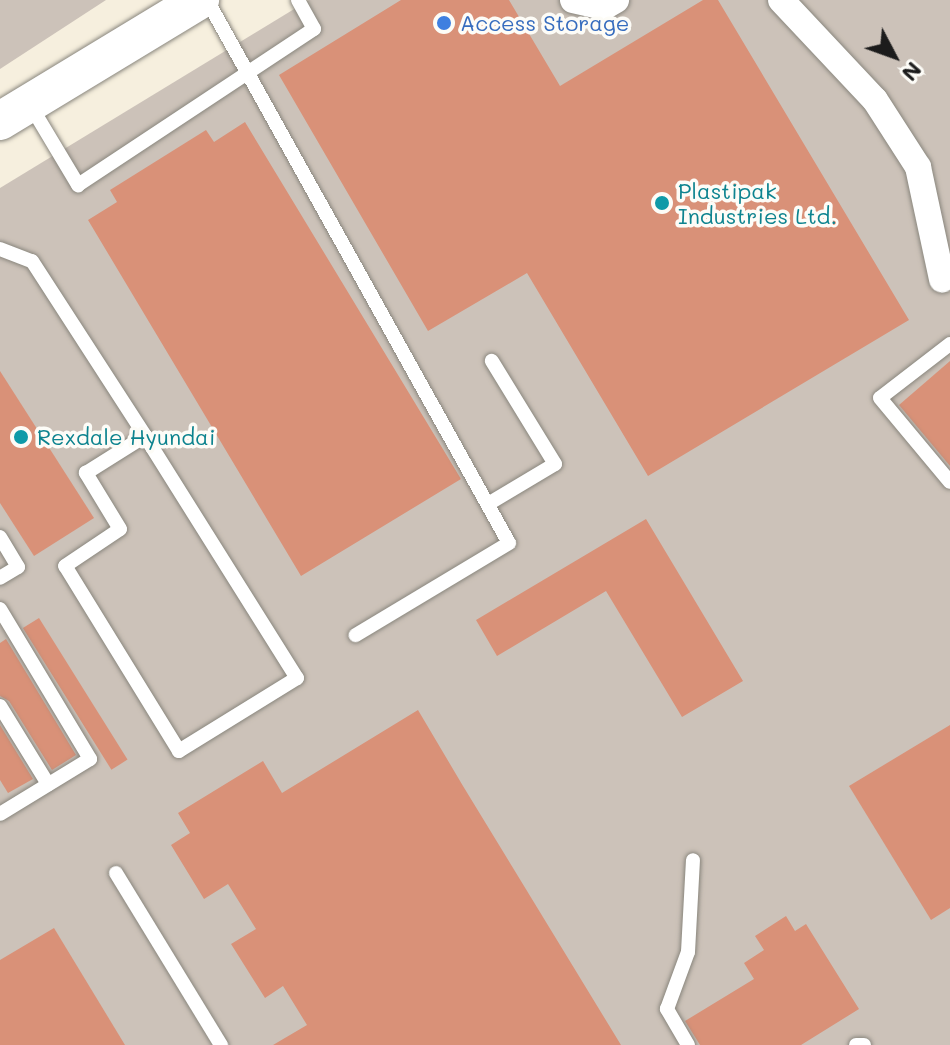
<!DOCTYPE html>
<style>
body{margin:0}
#map{position:relative;width:950px;height:1045px;overflow:hidden;background:#f6efde;font-family:Mali,sans-serif}
div>[style]{position:absolute}
.industrial>*{inset:0;background:#ccc2b9}
.building>*{inset:0;background:#d99178;transform-origin:0 0}
.roads{filter:drop-shadow(0 0 2px #89867d) drop-shadow(0 0 2px #89867d)}
.service>*{height:14px;margin:-7px;padding:0 7px;transform-origin:7px;border-radius:7px;background:#fff}
.minor>*{height:26px;margin:-13px;padding:0 13px;transform-origin:13px;border-radius:13px;background:#fff}
.secondary>*{height:38px;margin:-19px;padding:0 19px;transform-origin:19px;border-radius:19px;background:#fff}
.dots>*{width:22px;height:22px;translate:-50% -50%;box-sizing:border-box;border:4px solid #fdfcf7;border-radius:50%}
span{translate:-50% -50%;white-space:nowrap;text-align:center;line-height:1.15;-webkit-text-stroke:7px #fdfcf7;paint-order:stroke}
.shop-label{font-size:22px;color:#366cbe}
.left{translate:0 -50%;text-align:left}
.culture-label{font-size:22px;color:#0d838f}
.north{position:absolute;left:854px;top:16px;width:80px;height:80px;-webkit-text-stroke:6px #fdfcf7;paint-order:stroke;rotate:131deg;font-size:22px;font-weight:700;line-height:32px;text-align:center;color:#1c1c1c}
.north::after{content:'';display:block;margin:auto;width:28px;height:36px;background:#1c1c1c;clip-path:polygon(50% 0,100% 100%,50% 72%,0 100%)}
</style>
<div id="map">
<div class="industrial">
<div style="clip-path:polygon(0 0,106px 0,0 69px)"></div>
<div style="clip-path:polygon(309px 0,950px 0,950px 1045px,0 1045px,0 188px)"></div>
</div>
<div class="building">
<div style="clip-path:polygon(401px 0,509px 0,560px 86px,703px 0,718px 0,909px 320px,648px 476px,527px 273px,428px 331px,279px 75px)"></div>
<div style="clip-path:polygon(245px 122px,461px 479px,301px 576px,88px 220px,117px 202px,110px 190px,206px 130px,214px 142px)"></div>
<div style="clip-path:polygon(950px 361px,950px 466px,899px 405px)"></div>
<div style="clip-path:polygon(0 371px,94px 518px,34px 556px,0 503px)"></div>
<div style="clip-path:polygon(646px 519px,743px 681px,682px 717px,606px 591px,497px 656px,476px 620px)"></div>
<div style="left:39px;top:618px;width:167px;height:19px;rotate:58deg"></div>
<div style="clip-path:polygon(6px 639px,76px 755px,52px 770px,9px 701px,0 696px,0 643px)"></div>
<div style="clip-path:polygon(418px 710px,463px 786px,621px 1045px,273px 1045px,307px 1025px,283px 986px,265px 998px,231px 944px,256px 929px,228px 884px,204px 899px,171px 845px,190px 833px,178px 813px,263px 761px,282px 793px)"></div>
<div style="clip-path:polygon(0 725px,33px 779px,8px 793px,0 780px)"></div>
<div style="clip-path:polygon(950px 725px,950px 908px,931px 920px,849px 786px)"></div>
<div style="clip-path:polygon(786px 916px,795px 931px,806px 924px,859px 1009px,801px 1045px,700px 1045px,685px 1021px,754px 979px,744px 963px,764px 950px,755px 936px)"></div>
<div style="clip-path:polygon(54px 928px,125px 1045px,0 1045px,0 960px)"></div>
</div>
<div class="roads">
<div class="service">
<div style="left:207px;top:0;width:621px;rotate:60.92deg"></div>
<div style="left:509px;top:543px;width:179px;rotate:149deg"></div>
<div style="left:29px;top:103px;width:96px;rotate:59.1deg"></div>
<div style="left:78px;top:185px;width:283px;rotate:-33.5deg"></div>
<div style="left:314px;top:29px;width:33px;rotate:-119deg"></div>
<div style="left:0;top:249px;width:34px;rotate:21deg"></div>
<div style="left:32px;top:261px;width:208px;rotate:57.1deg"></div>
<div style="left:145px;top:436px;width:286px;rotate:57.9deg"></div>
<div style="left:297px;top:678px;width:139px;rotate:148.3deg"></div>
<div style="left:179px;top:751px;width:217px;rotate:-121.6deg"></div>
<div style="left:65px;top:566px;width:66px;rotate:-33.9deg"></div>
<div style="left:120px;top:529px;width:66px;rotate:-121.3deg"></div>
<div style="left:86px;top:473px;width:70px;rotate:-32.1deg"></div>
<div style="left:950px;top:344px;width:88px;rotate:142.4deg"></div>
<div style="left:880px;top:398px;width:109px;rotate:50.2deg"></div>
<div style="left:488px;top:504px;width:78px;rotate:-30.8deg"></div>
<div style="left:555px;top:464px;width:121px;rotate:-121.5deg"></div>
<div style="left:0;top:537px;width:35px;rotate:59deg"></div>
<div style="left:18px;top:567px;width:21px;rotate:149deg"></div>
<div style="left:0;top:609px;width:175px;rotate:59deg"></div>
<div style="left:90px;top:759px;width:105px;rotate:148.6deg"></div>
<div style="left:0;top:706px;width:92px;rotate:58.4deg"></div>
<div style="left:116px;top:873px;width:202px;rotate:58.6deg"></div>
<div style="left:688px;top:1045px;width:42px;rotate:-120.3deg"></div>
<div style="left:667px;top:1009px;width:61px;rotate:-69.8deg"></div>
<div style="left:688px;top:952px;width:92px;rotate:-86.9deg"></div>
<div style="left:856px;top:1045px;width:8px"></div>
</div>
<div class="minor">
<div style="left:573px;top:0;width:32px;rotate:13deg"></div>
<div style="left:604px;top:7px;width:14px;rotate:-30deg"></div>
<div style="left:781px;top:0;width:137px;rotate:46.8deg"></div>
<div style="left:875px;top:100px;width:80px;rotate:57.3deg"></div>
<div style="left:918px;top:167px;width:115px;rotate:77.9deg"></div>
</div>
<div class="secondary">
<div style="left:0;top:121px;width:234px;rotate:-31.2deg"></div>
</div>
</div>
<div class="dots">
<div style="left:444px;top:23px;background:#3f7fe0"></div>
<div style="left:662px;top:203px;background:#0f9aa8"></div>
<div style="left:21px;top:437px;background:#0f9aa8"></div>
</div>
<div class="shop-label">
<span class="left" style="left:460px;top:23px">Access Storage</span>
</div>
<div class="culture-label">
<span class="left" style="left:678px;top:203px">Plastipak<br>Industries Ltd.</span>
<span class="left" style="left:37px;top:437px">Rexdale Hyundai</span>
</div>
<div class="north">N</div>
</div>
